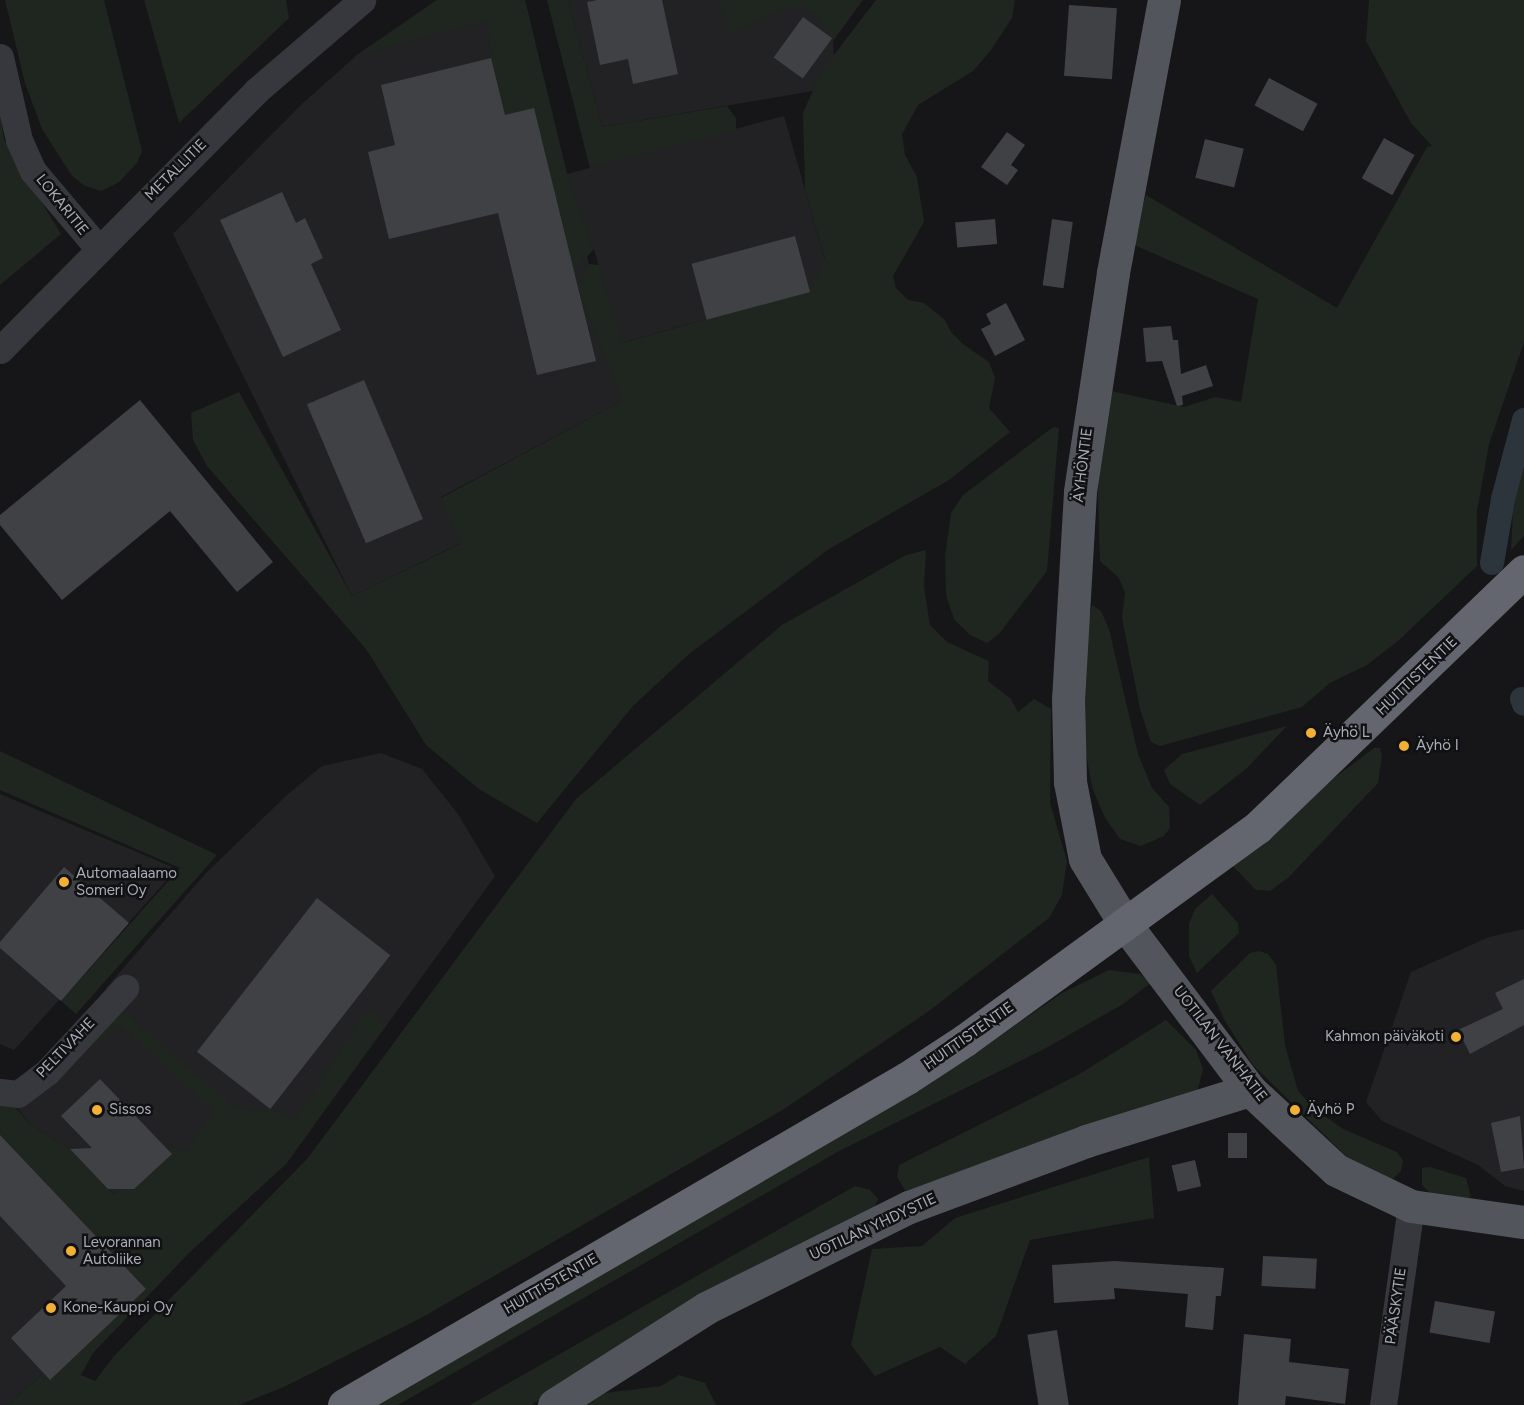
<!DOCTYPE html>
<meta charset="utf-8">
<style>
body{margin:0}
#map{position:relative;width:1524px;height:1405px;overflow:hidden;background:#161618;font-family:Figtree,sans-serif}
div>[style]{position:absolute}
.built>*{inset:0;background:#222225}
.green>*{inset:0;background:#1e261f}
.canal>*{height:24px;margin:-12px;padding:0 12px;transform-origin:12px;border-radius:12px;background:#2c353c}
.building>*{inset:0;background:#404145;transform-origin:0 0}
.minor>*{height:27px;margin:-13.5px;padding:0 13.5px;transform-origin:13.5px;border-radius:13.5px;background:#37383d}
.major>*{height:33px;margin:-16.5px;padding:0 16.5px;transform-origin:16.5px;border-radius:16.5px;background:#53555c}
.highway>*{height:33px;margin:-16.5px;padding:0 16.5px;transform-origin:16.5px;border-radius:16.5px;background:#63666e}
.dots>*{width:16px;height:16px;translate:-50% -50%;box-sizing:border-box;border:3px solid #111113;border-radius:50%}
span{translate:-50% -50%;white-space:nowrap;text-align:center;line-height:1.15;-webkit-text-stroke:5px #111113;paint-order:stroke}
.street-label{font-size:15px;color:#a8adb8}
.poi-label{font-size:15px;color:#a8adb8}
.left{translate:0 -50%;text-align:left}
.right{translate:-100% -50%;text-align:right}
</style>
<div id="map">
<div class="built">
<div style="clip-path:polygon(437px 0,525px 0,567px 174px,784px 116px,832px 284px,621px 343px,594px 249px,569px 182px,622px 401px,441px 497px,461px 543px,352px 596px,173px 234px,302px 104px,357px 55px)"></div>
<div style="clip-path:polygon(568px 0,816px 0,833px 41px,836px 87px,602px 127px)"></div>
<div style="clip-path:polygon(381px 753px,422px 769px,458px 814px,495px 876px,286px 1164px,130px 1210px,70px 1149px,30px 1124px,16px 1106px,119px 1000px,106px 988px,206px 873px,287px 795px,322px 766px)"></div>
<div style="clip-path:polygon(0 794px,177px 869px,14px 1050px,0 1044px)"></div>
<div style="clip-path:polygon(1524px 929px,1524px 1191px,1505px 1186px,1478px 1165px,1382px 1121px,1366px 1102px,1411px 972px,1489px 937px)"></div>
<div style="clip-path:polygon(0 1135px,146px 1289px,50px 1380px,43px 1373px,9px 1405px,0 1405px)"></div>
</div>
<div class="green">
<div style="clip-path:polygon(5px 0,104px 0,142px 151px,137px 163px,118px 183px,101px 191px,85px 186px,72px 176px,42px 129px,25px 83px)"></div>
<div style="clip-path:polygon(144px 0,286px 0,289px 18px,179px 123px)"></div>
<div style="clip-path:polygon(437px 0,525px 0,567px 174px,594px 249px,574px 270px,505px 115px,491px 58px,488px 21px,357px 55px)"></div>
<div style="clip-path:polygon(547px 0,568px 0,602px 127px,727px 106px,736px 118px,736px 130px,590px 168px)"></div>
<div style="clip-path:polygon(718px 0,863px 0,833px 41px,818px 18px,802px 7px,786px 7px,731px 34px)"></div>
<div style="clip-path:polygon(876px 0,1015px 0,1012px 18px,991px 50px,973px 71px,918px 105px,902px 134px,905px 155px,917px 177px,924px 222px,893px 276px,896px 288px,908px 300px,924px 303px,945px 320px,951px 332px,963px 344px,989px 362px,995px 378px,989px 408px,1010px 432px,949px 480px,829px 549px,689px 654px,633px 706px,537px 823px,479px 789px,426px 745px,366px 649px,207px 466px,193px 440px,191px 413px,239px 392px,352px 596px,460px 544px,441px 498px,622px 401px,577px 286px,589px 264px,599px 265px,622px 343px,807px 291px,816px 279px,825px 259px,805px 189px,803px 113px,821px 72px)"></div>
<div style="clip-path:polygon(1369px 0,1524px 0,1524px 342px,1489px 444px,1477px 511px,1477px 566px,1398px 641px,1367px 665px,1330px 683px,1302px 707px,1160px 746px,1151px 742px,1140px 709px,1122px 618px,1125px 593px,1119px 578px,1100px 561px,1097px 466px,1107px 390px,1184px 407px,1215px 397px,1241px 402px,1258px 299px,1132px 244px,1146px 195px,1337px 308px,1427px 147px,1432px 146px,1411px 123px,1366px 41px)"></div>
<div style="clip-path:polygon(0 112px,4px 140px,61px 234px,0 285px)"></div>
<div style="clip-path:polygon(1053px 427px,1059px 428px,1047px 571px,999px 634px,987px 643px,970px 635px,954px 619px,946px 595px,945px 556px,951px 513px,963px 495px)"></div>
<div style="clip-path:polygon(1524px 457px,1524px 536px,1511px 550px,1513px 510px)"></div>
<div style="clip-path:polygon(926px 550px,924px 586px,930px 625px,947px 642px,989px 661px,988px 681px,1011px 699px,1018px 712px,1034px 699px,1051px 709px,1050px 803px,1067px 861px,1062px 895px,1049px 918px,929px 1011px,784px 1109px,421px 1318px,284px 1387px,239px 1405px,9px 1405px,43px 1373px,49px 1379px,146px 1289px,0 1135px,0 1090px,30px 1124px,70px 1149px,115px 1195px,173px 1147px,184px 1152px,214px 1112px,119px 1024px,92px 1050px,85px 1042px,119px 1008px,233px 1106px,251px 1111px,269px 1109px,295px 1120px,363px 1016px,372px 1012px,379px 1014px,384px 1027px,286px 1164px,189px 1253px,93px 1353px,81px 1375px,95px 1381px,114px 1356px,307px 1159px,576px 799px,782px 625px,906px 555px)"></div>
<div style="clip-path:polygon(1092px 605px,1101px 611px,1109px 629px,1138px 754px,1152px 788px,1169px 807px,1170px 828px,1164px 836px,1141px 846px,1120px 839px,1104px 816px,1092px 787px,1083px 737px,1087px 630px)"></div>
<div style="clip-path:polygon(1287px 726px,1246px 769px,1200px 805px,1170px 784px,1164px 770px,1182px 754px)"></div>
<div style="clip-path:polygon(1374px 748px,1380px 748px,1382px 756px,1378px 783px,1288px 878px,1270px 891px,1256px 890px,1226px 859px)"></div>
<div style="clip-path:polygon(0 751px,217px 855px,76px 1014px,61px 1001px,180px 868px,0 790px)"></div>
<div style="clip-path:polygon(1212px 894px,1238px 923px,1239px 933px,1197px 973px,1189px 956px,1189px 924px,1195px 909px)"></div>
<div style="clip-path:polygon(1259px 951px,1268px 954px,1276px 965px,1285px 1045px,1298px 1091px,1316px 1110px,1343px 1129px,1397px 1152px,1403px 1161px,1401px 1171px,1393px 1179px,1373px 1177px,1347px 1157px,1253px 1065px,1225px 1021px,1211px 991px,1250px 953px)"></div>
<div style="clip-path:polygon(1109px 970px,1140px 974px,1151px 983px,1123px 1004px,1046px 1048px,841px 1150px,398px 1405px,372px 1405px,958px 1065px,1062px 993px)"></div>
<div style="clip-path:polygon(1166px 1020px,1196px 1050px,1203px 1069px,1197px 1092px,916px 1193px,905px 1190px,897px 1177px,899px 1165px,1078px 1075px)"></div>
<div style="clip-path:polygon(1149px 1157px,1154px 1218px,1030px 1240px,996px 1336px,965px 1364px,940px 1347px,875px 1376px,851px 1345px,872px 1249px,922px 1246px,955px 1218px)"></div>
<div style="clip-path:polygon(1430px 1167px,1466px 1178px,1471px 1197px,1463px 1199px,1430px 1193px,1422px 1185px,1422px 1168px)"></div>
<div style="clip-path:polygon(855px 1186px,870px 1190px,878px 1199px,874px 1208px,650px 1328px,531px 1405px,470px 1405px)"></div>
<div style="clip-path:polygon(679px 1375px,705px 1383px,716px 1405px,581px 1405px,597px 1394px,661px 1386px)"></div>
</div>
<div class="canal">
<div style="left:1492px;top:563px;width:65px;rotate:-80.2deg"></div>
<div style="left:1503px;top:499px;width:82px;rotate:-75.1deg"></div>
<div style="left:1522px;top:699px;width:5px;rotate:68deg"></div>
</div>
<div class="building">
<div style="clip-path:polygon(597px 0,662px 0,678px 74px,633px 84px,628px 59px,600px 65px,587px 2px)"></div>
<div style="left:1069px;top:5px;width:48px;height:71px;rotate:4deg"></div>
<div style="left:803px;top:17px;width:36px;height:50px;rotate:36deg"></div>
<div style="clip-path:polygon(491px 58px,505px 115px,534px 108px,596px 361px,537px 375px,498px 213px,389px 239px,368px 152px,395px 145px,381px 85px)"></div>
<div style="left:1269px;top:78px;width:55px;height:31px;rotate:28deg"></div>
<div style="clip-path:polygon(1007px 132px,1025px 145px,1011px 165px,1018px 170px,1007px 185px,981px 167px)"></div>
<div style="left:1384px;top:138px;width:35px;height:46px;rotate:29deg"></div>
<div style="left:1205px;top:139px;width:40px;height:40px;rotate:14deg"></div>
<div style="clip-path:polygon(282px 192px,296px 223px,305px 218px,323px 258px,311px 264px,341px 330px,283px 357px,220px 220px)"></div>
<div style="left:995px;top:219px;width:25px;height:40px;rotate:85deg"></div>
<div style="left:1052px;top:219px;width:21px;height:67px;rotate:8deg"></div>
<div style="left:795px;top:236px;width:58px;height:107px;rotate:75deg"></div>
<div style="clip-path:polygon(1006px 303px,1025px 340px,995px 356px,981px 329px,991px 324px,986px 314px)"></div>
<div style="clip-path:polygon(1171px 326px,1173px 340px,1178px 340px,1181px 374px,1206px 365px,1213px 386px,1182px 396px,1183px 405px,1177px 406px,1162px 361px,1146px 362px,1143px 328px)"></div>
<div style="left:364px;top:380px;width:151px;height:62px;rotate:67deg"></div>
<div style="clip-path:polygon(140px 400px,273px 562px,237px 592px,170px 511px,62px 600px,0 525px,0 515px)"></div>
<div style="clip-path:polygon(64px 867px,129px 923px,61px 1001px,0 948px,0 942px)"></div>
<div style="left:317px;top:898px;width:93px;height:195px;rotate:38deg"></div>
<div style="clip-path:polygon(1524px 979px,1524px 1025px,1470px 1054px,1458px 1030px,1503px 1009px,1495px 993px)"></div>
<div style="clip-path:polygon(100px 1079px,172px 1154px,134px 1189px,108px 1189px,70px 1149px,92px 1148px,61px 1116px)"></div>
<div style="clip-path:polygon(1520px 1116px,1524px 1168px,1501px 1172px,1491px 1123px)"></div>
<div style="left:1228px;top:1133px;width:19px;height:25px"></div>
<div style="clip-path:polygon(0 1135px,146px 1289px,50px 1380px,11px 1338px,66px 1286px,0 1216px)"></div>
<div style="left:1195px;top:1160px;width:27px;height:24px;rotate:77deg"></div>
<div style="left:1263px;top:1256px;width:54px;height:30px;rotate:3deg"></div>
<div style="clip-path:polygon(1115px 1261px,1224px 1268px,1221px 1296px,1216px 1296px,1213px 1330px,1185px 1327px,1188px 1294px,1114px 1288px,1115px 1299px,1054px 1303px,1052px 1265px)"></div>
<div style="left:1435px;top:1301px;width:61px;height:32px;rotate:10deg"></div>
<div style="left:1057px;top:1330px;width:76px;height:30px;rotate:81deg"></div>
<div style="clip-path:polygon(1244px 1334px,1291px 1339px,1289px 1362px,1349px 1369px,1345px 1404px,1286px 1396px,1285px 1405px,1238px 1405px)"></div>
</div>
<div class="minor">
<div style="left:0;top:57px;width:85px;rotate:77.1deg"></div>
<div style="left:19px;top:140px;width:34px;rotate:66deg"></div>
<div style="left:33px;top:171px;width:101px;rotate:49.8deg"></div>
<div style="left:0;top:350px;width:364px;rotate:-45.3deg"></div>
<div style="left:256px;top:91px;width:140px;rotate:-40.6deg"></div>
<div style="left:0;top:1092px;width:18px;rotate:6deg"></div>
<div style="left:18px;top:1094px;width:36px;rotate:-37deg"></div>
<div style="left:47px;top:1072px;width:115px;rotate:-47.1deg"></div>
<div style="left:1383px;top:1405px;width:201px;rotate:-82deg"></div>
</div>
<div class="major">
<div style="left:1164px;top:0;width:278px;rotate:100.6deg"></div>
<div style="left:1113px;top:273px;width:221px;rotate:98.6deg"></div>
<div style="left:1080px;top:492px;width:207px;rotate:93.3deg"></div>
<div style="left:1068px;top:699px;width:83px;rotate:88.6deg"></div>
<div style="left:1070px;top:782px;width:78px;rotate:79deg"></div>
<div style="left:1085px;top:859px;width:76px;rotate:58.4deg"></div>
<div style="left:1125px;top:924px;width:208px;rotate:53deg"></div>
<div style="left:1250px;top:1090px;width:117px;rotate:42.9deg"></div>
<div style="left:1336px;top:1170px;width:83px;rotate:25.6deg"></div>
<div style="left:1411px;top:1206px;width:114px;rotate:8.1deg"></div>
<div style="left:554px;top:1405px;width:180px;rotate:-32.5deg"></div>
<div style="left:706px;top:1308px;width:227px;rotate:-26.5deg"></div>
<div style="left:909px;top:1207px;width:189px;rotate:-20.4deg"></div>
<div style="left:1086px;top:1141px;width:172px;rotate:-17.3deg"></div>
</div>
<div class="highway">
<div style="left:344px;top:1405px;width:651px;rotate:-30.15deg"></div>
<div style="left:907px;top:1078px;width:69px;rotate:-33.2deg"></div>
<div style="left:965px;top:1040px;width:362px;rotate:-36deg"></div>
<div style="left:1258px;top:827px;width:369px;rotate:-43.9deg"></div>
</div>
<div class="dots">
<div style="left:1311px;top:733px;background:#f2b134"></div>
<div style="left:1404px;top:746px;background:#f2b134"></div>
<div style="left:64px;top:882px;background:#f2b134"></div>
<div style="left:1456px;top:1037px;background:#f2b134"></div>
<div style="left:97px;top:1110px;background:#f2b134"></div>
<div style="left:1295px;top:1110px;background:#f2b134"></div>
<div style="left:71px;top:1251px;background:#f2b134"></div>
<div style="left:51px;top:1308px;background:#f2b134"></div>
</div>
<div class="street-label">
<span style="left:176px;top:170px;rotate:-45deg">METALLITIE</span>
<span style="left:62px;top:205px;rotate:51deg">LOKARITIE</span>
<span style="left:1083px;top:465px;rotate:-83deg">ÄYHÖNTIE</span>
<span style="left:1417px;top:676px;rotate:-44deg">HUITTISTENTIE</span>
<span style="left:969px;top:1036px;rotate:-35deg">HUITTISTENTIE</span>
<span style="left:1220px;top:1044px;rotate:52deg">UOTILAN VANHATIE</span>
<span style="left:66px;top:1048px;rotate:-46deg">PELTIVAHE</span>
<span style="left:873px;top:1227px;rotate:-25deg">UOTILAN YHDYSTIE</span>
<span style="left:551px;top:1284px;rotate:-30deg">HUITTISTENTIE</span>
<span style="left:1396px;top:1306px;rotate:-82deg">PÄÄSKYTIE</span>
</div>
<div class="poi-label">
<span class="left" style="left:1323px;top:733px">Äyhö L</span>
<span class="left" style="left:1416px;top:746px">Äyhö I</span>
<span class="left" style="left:76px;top:882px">Automaalaamo<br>Someri Oy</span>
<span class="right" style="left:1444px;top:1037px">Kahmon päiväkoti</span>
<span class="left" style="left:109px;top:1110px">Sissos</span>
<span class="left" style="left:1307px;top:1110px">Äyhö P</span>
<span class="left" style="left:83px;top:1251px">Levorannan<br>Autoliike</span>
<span class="left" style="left:63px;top:1308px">Kone-Kauppi Oy</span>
</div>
</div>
